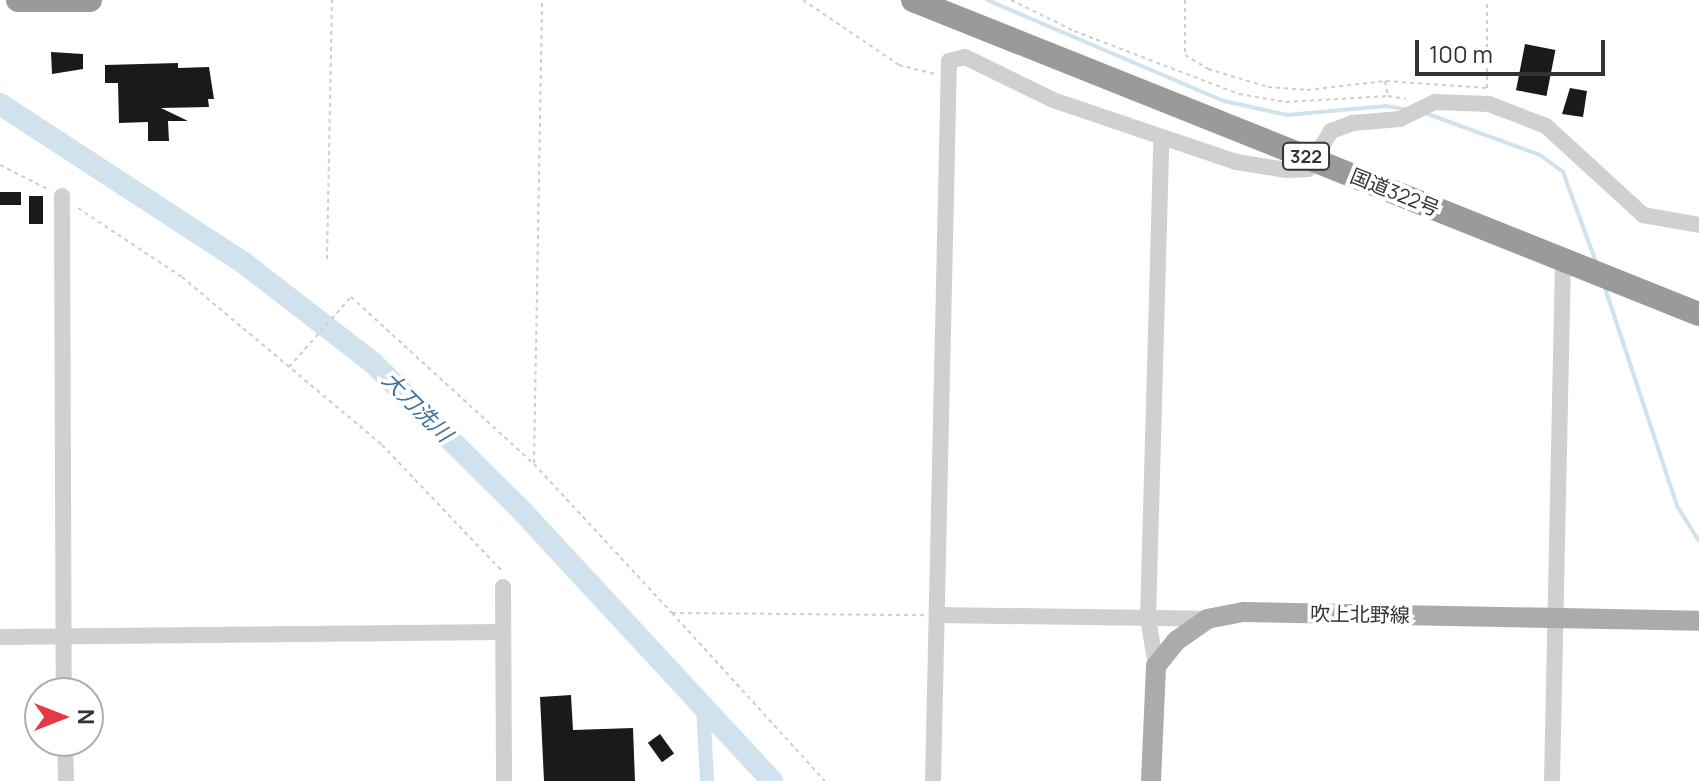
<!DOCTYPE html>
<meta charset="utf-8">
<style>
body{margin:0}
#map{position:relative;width:1699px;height:781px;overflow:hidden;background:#fff;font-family:Manrope,"Noto Sans JP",sans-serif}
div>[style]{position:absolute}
.stream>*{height:4px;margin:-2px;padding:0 2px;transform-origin:2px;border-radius:2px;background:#cfe2ee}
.canal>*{height:14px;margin:-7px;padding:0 7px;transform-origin:7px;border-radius:7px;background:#cfe2ee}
.river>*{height:22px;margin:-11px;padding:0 11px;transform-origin:11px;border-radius:11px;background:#cfe2ee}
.building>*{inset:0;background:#1a1a1a;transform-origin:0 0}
.path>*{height:2px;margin-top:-1px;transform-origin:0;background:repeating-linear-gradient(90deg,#cdcdcd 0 4px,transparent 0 8px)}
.minor>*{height:16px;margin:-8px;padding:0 8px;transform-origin:8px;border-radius:8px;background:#d0d0d0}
.major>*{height:20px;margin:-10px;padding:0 10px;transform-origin:10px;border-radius:10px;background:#ababab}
.highway>*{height:24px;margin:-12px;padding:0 12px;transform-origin:12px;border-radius:12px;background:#9a9a9a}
span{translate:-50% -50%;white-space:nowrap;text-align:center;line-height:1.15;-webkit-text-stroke:8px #fff;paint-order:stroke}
.shield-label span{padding:2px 6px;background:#fff;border:2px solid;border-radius:6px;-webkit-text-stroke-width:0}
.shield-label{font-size:18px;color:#333;font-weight:700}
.street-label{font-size:20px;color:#333}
.water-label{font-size:22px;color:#3f7597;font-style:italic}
.north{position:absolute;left:24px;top:677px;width:80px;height:80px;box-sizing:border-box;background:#fff;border:2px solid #adadad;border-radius:50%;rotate:90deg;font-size:22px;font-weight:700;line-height:32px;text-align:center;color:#333}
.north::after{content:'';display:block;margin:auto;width:28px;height:36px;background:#e63946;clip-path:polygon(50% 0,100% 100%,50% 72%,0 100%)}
.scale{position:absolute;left:1415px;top:40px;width:190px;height:36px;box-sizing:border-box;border:4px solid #333;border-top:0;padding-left:10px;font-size:24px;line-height:28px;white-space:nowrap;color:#333;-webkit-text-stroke:6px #fff;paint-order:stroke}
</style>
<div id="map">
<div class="stream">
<div style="left:987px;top:0;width:258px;rotate:23.1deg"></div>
<div style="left:1224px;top:101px;width:65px;rotate:12.5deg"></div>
<div style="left:1287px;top:115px;width:98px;rotate:-5.2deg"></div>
<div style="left:1385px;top:106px;width:20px;rotate:9deg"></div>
<div style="left:1425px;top:113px;width:122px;rotate:20.1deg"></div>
<div style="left:1540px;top:155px;width:29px;rotate:36deg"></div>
<div style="left:1563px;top:172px;width:96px;rotate:69.9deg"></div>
<div style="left:1604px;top:285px;width:233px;rotate:71.7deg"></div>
<div style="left:1677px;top:506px;width:41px;rotate:57.8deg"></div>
</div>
<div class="canal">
<div style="left:703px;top:706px;width:75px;rotate:86.9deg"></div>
</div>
<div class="river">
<div style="left:0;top:104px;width:293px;rotate:33.1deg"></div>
<div style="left:245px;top:264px;width:162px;rotate:37.7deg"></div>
<div style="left:373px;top:363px;width:211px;rotate:44.8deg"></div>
<div style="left:523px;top:512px;width:367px;rotate:47.2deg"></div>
</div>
<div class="building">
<div style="left:1525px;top:44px;width:31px;height:47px;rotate:11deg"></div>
<div style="clip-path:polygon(51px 52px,83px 54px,83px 69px,52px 74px)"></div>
<div style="clip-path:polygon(178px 63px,178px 68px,209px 67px,214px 99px,208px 99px,209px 107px,161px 108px,188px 121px,168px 121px,169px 141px,148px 141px,148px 122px,119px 123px,118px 83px,105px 83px,105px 65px)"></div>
<div style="clip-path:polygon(1570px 88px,1587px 91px,1583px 117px,1562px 114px)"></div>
<div style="left:0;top:192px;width:21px;height:13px"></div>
<div style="left:29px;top:196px;width:14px;height:28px"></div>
<div style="clip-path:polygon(571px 695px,573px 730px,633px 728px,635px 781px,544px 781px,540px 697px)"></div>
<div style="left:660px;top:734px;width:24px;height:15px;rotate:54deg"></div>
</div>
<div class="path">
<div style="left:803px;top:0;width:116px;rotate:34.1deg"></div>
<div style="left:899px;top:65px;width:36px;rotate:14deg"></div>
<div style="left:1011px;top:0;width:70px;rotate:26.2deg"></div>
<div style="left:1074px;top:31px;width:177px;rotate:20.9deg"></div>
<div style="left:1239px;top:94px;width:48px;rotate:9.7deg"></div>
<div style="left:1286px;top:102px;width:102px;rotate:-3.4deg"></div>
<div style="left:1185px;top:0;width:55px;rotate:90deg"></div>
<div style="left:1185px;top:55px;width:27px;rotate:31deg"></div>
<div style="left:1208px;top:69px;width:63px;rotate:16.7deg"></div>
<div style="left:1268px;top:87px;width:39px;rotate:4deg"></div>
<div style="left:1307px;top:90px;width:79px;rotate:-6.6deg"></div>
<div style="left:1385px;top:81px;width:15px;rotate:79deg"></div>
<div style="left:1388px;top:96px;width:18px;rotate:9deg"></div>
<div style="left:1386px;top:81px;width:101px;rotate:4deg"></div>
<div style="left:1487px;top:88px;width:88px;rotate:-90deg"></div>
<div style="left:0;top:165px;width:55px;rotate:27deg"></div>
<div style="left:78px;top:208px;width:125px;rotate:33.6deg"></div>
<div style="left:182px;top:277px;width:261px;rotate:40deg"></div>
<div style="left:382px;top:445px;width:174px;rotate:46.4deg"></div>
<div style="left:327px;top:259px;width:259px;rotate:-88.9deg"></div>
<div style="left:289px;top:367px;width:94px;rotate:-48.5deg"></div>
<div style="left:351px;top:297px;width:248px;rotate:42.4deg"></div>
<div style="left:534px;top:464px;width:203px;rotate:47.2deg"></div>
<div style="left:672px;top:613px;width:252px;rotate:0.5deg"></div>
<div style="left:534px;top:463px;width:463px;rotate:-89deg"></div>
<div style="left:672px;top:613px;width:227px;rotate:47.7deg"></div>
</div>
<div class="minor">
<div style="left:62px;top:196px;width:497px;rotate:89.8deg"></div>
<div style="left:503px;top:587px;width:194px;rotate:89.7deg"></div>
<div style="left:937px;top:615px;width:270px;rotate:0.8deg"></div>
<div style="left:0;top:637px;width:502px;rotate:-0.57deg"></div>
<div style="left:1156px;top:666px;width:49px;rotate:-99.5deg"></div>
<div style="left:1148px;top:618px;width:480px;rotate:-88.4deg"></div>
<div style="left:65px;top:741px;width:40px;rotate:88.6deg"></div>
<div style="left:933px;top:781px;width:720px;rotate:-88.73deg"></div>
<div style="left:949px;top:61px;width:16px;rotate:-14deg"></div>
<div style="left:965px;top:57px;width:98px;rotate:26deg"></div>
<div style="left:1053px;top:100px;width:193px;rotate:18.7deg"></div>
<div style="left:1236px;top:162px;width:52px;rotate:8.9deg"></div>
<div style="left:1287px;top:170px;width:21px;rotate:-3deg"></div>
<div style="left:1308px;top:169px;width:44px;rotate:-58.8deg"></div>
<div style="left:1331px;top:131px;width:23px;rotate:-20deg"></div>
<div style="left:1353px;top:123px;width:47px;rotate:-4.9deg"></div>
<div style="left:1400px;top:119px;width:39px;rotate:-26deg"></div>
<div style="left:1435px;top:102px;width:54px;rotate:2.1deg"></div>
<div style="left:1489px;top:104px;width:61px;rotate:21.1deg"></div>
<div style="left:1546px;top:126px;width:132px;rotate:42.5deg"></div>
<div style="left:1643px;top:215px;width:57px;rotate:10.1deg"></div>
<div style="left:1552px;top:781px;width:521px;rotate:-88.79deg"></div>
</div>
<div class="major">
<div style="left:1151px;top:781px;width:115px;rotate:-87.5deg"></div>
<div style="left:1156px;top:666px;width:32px;rotate:-51deg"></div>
<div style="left:1176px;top:641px;width:38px;rotate:-35deg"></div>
<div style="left:1207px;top:619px;width:38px;rotate:-11deg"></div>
<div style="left:1244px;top:612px;width:455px;rotate:1.1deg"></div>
</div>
<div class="highway">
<div style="left:18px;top:0;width:72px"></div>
<div style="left:913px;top:0;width:846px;rotate:21.78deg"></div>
</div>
<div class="shield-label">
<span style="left:1306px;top:156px">322</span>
</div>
<div class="street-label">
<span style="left:1395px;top:192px;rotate:22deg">国道322号</span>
<span style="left:1360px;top:614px;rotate:1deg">吹上北野線</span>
</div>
<div class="water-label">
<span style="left:417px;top:407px;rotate:45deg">大刀洗川</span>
</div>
<div class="north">N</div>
<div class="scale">100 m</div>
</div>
